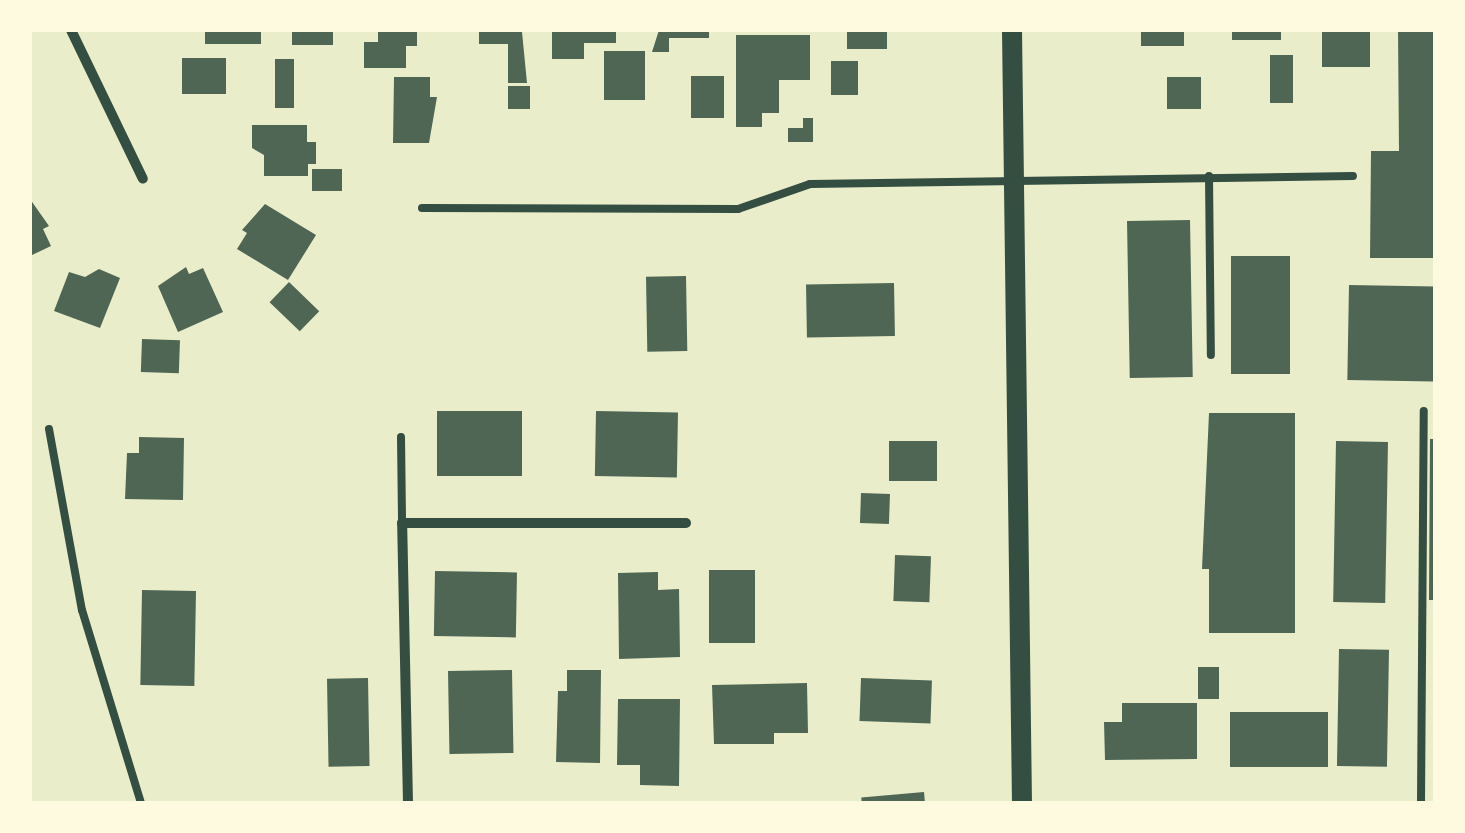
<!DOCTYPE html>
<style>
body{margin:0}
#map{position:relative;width:1465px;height:833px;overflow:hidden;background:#e9edc9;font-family:"Roboto Condensed",sans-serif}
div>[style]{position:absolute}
.building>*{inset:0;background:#4f6655;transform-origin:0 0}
.service>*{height:8px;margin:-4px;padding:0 4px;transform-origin:4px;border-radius:4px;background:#344e41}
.minor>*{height:10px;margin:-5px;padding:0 5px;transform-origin:5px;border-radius:5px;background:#344e41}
.secondary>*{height:20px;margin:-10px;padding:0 10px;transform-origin:10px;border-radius:10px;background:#344e41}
span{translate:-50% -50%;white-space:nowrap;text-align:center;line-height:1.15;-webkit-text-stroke:8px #fefae0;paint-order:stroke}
.frame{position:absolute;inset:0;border:32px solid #fefae0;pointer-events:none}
</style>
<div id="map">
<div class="building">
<div style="left:205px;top:30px;width:56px;height:14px"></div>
<div style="left:292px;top:30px;width:41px;height:15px"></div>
<div style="clip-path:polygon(378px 30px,417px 30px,417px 46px,406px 46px,406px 68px,364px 68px,364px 42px,378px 42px)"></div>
<div style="clip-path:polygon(479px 30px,522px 32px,527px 83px,508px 83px,508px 44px,479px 44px)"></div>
<div style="clip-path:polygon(552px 30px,616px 30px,616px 43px,584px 43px,584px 59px,552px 59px)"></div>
<div style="clip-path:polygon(659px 30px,709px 30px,709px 38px,669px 38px,669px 52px,652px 52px)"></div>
<div style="left:847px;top:30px;width:40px;height:19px"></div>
<div style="left:1141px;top:30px;width:43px;height:16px"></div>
<div style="left:1232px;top:30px;width:49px;height:10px"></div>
<div style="left:1322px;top:30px;width:48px;height:37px"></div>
<div style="clip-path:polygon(1398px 30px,1434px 30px,1435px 258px,1370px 258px,1371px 151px,1399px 151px)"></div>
<div style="clip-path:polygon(736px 35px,810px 35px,810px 80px,779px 80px,779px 113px,762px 113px,762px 127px,736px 127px)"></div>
<div style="left:604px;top:51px;width:41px;height:49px"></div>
<div style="left:1270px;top:55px;width:23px;height:48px"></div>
<div style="left:182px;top:58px;width:44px;height:36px"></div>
<div style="left:294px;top:59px;width:49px;height:19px;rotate:90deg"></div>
<div style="left:831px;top:61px;width:27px;height:34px"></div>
<div style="left:691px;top:76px;width:33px;height:42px"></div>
<div style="clip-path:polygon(394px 77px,430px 77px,430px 97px,437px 97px,429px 143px,393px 143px)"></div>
<div style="left:1167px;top:77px;width:34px;height:32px"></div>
<div style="left:508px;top:86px;width:22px;height:23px"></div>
<div style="clip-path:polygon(803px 118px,813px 118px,813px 142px,788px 142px,788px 128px,803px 128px)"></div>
<div style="clip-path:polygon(252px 125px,307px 125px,307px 142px,316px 142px,316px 164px,308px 164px,308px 176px,264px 176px,264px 155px,252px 148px)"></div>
<div style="left:312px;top:169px;width:30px;height:22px"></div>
<div style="clip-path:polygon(30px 199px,49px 226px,43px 229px,51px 246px,30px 256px)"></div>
<div style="clip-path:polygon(265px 204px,316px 235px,288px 280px,237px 249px,247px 233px,242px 230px)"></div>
<div style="left:1190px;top:220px;width:157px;height:63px;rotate:89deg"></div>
<div style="left:1231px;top:256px;width:59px;height:118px"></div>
<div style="clip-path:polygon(186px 267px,189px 274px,203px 268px,223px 312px,178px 332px,158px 286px)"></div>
<div style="clip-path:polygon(99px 269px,120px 278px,100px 328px,54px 311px,69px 272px,85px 277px)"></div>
<div style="left:686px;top:276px;width:75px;height:40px;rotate:89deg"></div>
<div style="left:289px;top:282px;width:42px;height:28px;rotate:44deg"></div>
<div style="left:894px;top:283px;width:53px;height:88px;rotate:89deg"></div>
<div style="left:1349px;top:285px;width:86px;height:95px;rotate:1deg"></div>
<div style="left:142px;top:339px;width:38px;height:33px;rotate:2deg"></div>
<div style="left:522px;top:411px;width:65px;height:85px;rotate:90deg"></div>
<div style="left:596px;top:411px;width:82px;height:65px;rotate:1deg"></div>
<div style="clip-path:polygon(1209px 413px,1295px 413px,1295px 633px,1209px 633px,1209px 569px,1202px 569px)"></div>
<div style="clip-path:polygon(139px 437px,184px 438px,183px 500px,125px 499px,127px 453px,139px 453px)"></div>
<div style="clip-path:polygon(1430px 439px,1435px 439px,1435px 600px,1429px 600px)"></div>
<div style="left:889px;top:441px;width:48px;height:40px"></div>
<div style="left:1336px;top:441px;width:52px;height:161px;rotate:1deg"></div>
<div style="left:861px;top:493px;width:29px;height:30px;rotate:2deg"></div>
<div style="left:895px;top:555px;width:36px;height:46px;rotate:2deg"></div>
<div style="left:709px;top:570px;width:46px;height:73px"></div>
<div style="left:435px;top:571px;width:82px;height:65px;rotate:1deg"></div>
<div style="clip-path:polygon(658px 572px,658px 590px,679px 589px,680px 657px,619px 659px,618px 573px)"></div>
<div style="left:142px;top:590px;width:54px;height:95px;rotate:1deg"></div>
<div style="left:1339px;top:649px;width:50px;height:117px;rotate:1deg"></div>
<div style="left:1219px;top:667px;width:32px;height:21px;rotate:90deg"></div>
<div style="left:512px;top:670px;width:83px;height:64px;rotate:89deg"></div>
<div style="clip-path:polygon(567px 670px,601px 670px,600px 763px,556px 762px,558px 691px,567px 691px)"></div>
<div style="left:368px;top:678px;width:88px;height:41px;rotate:89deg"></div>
<div style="left:861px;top:678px;width:71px;height:43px;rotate:2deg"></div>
<div style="clip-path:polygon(807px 683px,808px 733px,774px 733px,774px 744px,714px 744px,712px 685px)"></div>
<div style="clip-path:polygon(618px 699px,680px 699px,679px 786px,640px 785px,640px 765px,617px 765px)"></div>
<div style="clip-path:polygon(1122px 703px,1197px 703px,1197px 759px,1105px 760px,1104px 722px,1122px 722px)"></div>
<div style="left:1328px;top:712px;width:55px;height:98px;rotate:90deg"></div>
<div style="left:924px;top:792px;width:11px;height:63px;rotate:85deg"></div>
</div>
<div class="service">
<div style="left:1209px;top:176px;width:179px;rotate:89.4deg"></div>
<div style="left:422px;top:208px;width:316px;rotate:0.2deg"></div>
<div style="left:738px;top:209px;width:76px;rotate:-19.1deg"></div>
<div style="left:810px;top:184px;width:543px;rotate:-0.84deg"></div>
<div style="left:49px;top:429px;width:184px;rotate:79.7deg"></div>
<div style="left:82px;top:610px;width:202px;rotate:73deg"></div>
<div style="left:401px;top:437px;width:86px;rotate:89.3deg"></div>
<div style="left:1421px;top:803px;width:392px;rotate:-89.6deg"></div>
</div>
<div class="minor">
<div style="left:71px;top:30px;width:165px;rotate:64.2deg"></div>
<div style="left:408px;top:803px;width:280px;rotate:-91.2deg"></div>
<div style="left:402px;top:523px;width:284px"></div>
</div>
<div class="secondary">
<div style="left:1012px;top:30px;width:773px;rotate:89.26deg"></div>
</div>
<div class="frame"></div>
</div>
